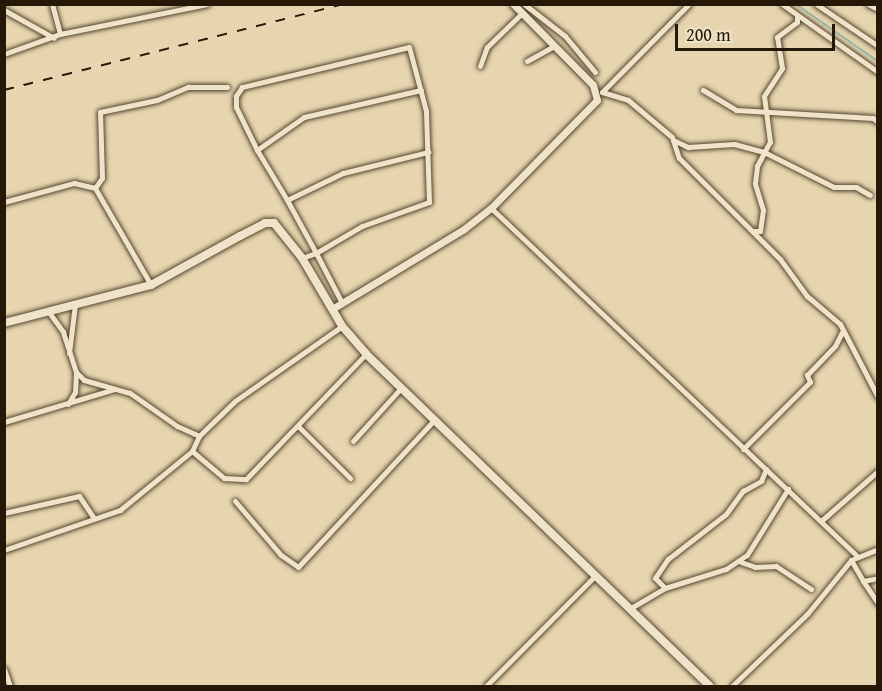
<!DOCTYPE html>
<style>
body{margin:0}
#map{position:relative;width:882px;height:691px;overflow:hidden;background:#e6d5ae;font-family:"Gentium Book Plus",serif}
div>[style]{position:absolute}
.stream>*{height:1.5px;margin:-0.75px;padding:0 0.75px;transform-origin:0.75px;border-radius:0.75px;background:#96b9a8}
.roads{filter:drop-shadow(0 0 2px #554730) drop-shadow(0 0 2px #554730)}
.minor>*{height:5px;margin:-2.5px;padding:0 2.5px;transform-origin:2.5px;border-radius:2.5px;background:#efe4ca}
.tertiary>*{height:7px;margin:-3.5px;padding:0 3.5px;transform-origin:3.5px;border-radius:3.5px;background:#efe4ca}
.secondary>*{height:8px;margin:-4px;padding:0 4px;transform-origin:4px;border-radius:4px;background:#efe4ca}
.rail>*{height:1.5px;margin-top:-0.75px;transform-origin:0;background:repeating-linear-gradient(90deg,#251806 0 10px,transparent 0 20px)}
span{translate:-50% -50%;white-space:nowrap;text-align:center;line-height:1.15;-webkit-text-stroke:4.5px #efe4ca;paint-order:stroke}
.frame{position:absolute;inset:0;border:6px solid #251806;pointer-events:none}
.scale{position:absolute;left:675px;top:24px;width:160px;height:27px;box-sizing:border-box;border:3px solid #251806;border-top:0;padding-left:8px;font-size:18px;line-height:21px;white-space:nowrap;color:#251806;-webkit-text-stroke:4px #efe4ca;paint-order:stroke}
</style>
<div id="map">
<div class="stream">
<div style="left:796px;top:4px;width:100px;rotate:34.8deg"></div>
</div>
<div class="roads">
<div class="minor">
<div style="left:52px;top:4px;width:31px;rotate:75deg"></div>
<div style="left:524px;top:4px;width:52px;rotate:38deg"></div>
<div style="left:565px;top:36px;width:47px;rotate:50.2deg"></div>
<div style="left:782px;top:4px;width:118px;rotate:35.3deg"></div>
<div style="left:816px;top:4px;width:75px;rotate:34.1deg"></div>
<div style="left:868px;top:4px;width:11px;rotate:27deg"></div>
<div style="left:4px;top:10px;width:57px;rotate:29.2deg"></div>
<div style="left:4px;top:54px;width:59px;rotate:-19.7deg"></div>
<div style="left:60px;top:34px;width:150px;rotate:-11.5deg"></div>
<div style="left:527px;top:61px;width:31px;rotate:-29deg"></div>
<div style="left:480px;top:66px;width:20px;rotate:-70deg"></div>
<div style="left:487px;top:47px;width:47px;rotate:-44.1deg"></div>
<div style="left:703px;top:90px;width:39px;rotate:31deg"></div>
<div style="left:736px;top:110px;width:137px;rotate:3.3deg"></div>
<div style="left:873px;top:118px;width:6px;rotate:39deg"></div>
<div style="left:602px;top:92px;width:27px;rotate:17deg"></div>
<div style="left:628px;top:100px;width:57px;rotate:40.1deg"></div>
<div style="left:672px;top:137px;width:22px;rotate:72deg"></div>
<div style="left:679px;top:158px;width:143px;rotate:45deg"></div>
<div style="left:780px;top:259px;width:46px;rotate:53.9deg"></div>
<div style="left:807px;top:296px;width:43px;rotate:40.3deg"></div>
<div style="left:840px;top:324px;width:82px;rotate:62.5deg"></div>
<div style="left:602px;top:92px;width:124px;rotate:-45.3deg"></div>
<div style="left:673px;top:140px;width:17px;rotate:25deg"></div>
<div style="left:688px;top:147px;width:46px;rotate:-3.7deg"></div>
<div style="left:734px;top:144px;width:31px;rotate:15deg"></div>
<div style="left:764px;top:152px;width:78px;rotate:26.6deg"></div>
<div style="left:834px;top:187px;width:22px"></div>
<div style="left:856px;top:187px;width:16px;rotate:30deg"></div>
<div style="left:257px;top:150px;width:57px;rotate:-35.1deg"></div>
<div style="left:304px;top:117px;width:120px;rotate:-13deg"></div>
<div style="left:95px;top:188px;width:12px;rotate:-55deg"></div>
<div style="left:102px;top:178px;width:66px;rotate:-91.7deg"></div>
<div style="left:100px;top:112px;width:58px;rotate:-11.9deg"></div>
<div style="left:157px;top:100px;width:34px;rotate:-23deg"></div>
<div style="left:188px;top:87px;width:39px"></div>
<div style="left:287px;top:200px;width:62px;rotate:-25.7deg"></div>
<div style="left:343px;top:173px;width:88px;rotate:-13.9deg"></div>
<div style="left:4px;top:202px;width:73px;rotate:-15.2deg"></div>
<div style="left:74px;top:183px;width:22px;rotate:13deg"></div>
<div style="left:95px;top:188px;width:112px;rotate:60deg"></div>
<div style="left:491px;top:208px;width:504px;rotate:43.55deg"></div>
<div style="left:754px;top:231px;width:6px"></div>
<div style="left:760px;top:231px;width:21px;rotate:-82deg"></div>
<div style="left:763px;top:210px;width:28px;rotate:-107deg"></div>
<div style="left:755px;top:183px;width:17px;rotate:-83deg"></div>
<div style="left:757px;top:166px;width:27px;rotate:-62deg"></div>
<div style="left:770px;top:142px;width:46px;rotate:-97.4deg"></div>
<div style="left:764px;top:96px;width:33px;rotate:-57deg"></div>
<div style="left:782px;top:68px;width:31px;rotate:-99deg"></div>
<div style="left:777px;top:37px;width:25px;rotate:-37deg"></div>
<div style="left:797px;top:22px;width:7px;rotate:-90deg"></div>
<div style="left:302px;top:258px;width:15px;rotate:-20deg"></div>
<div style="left:316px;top:253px;width:53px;rotate:-30.4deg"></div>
<div style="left:362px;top:226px;width:71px;rotate:-19.7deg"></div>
<div style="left:429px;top:202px;width:91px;rotate:-91.9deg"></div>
<div style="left:426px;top:111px;width:66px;rotate:-104.9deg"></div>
<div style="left:409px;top:47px;width:172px;rotate:166.5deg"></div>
<div style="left:242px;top:87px;width:11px;rotate:124deg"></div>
<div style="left:236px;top:96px;width:11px;rotate:90deg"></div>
<div style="left:236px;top:107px;width:48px;rotate:64deg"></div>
<div style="left:257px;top:150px;width:58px;rotate:59deg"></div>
<div style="left:287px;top:200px;width:60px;rotate:61.3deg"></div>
<div style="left:316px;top:253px;width:56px;rotate:62.5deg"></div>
<div style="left:48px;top:311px;width:26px;rotate:54deg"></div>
<div style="left:63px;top:332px;width:42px;rotate:72deg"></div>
<div style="left:76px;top:372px;width:11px;rotate:45deg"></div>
<div style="left:84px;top:380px;width:48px;rotate:15.8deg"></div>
<div style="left:130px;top:393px;width:57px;rotate:35.1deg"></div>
<div style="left:177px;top:426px;width:24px;rotate:24deg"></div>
<div style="left:199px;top:436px;width:50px;rotate:-44.2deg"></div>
<div style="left:235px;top:401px;width:131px;rotate:-35deg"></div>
<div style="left:69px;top:353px;width:49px;rotate:-83deg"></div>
<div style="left:68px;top:404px;width:14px;rotate:-60deg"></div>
<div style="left:75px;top:392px;width:20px;rotate:-87deg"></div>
<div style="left:4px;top:422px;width:116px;rotate:-16.6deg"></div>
<div style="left:298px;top:426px;width:74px;rotate:45deg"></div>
<div style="left:353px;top:441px;width:72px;rotate:-47.8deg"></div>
<div style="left:743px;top:449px;width:95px;rotate:-45deg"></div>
<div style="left:810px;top:382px;width:8px;rotate:-113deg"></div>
<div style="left:807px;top:375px;width:40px;rotate:-46deg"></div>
<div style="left:835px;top:346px;width:16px;rotate:-63deg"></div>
<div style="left:192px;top:451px;width:42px;rotate:40.2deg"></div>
<div style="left:224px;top:478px;width:22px;rotate:3deg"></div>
<div style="left:246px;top:479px;width:173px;rotate:-46.2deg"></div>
<div style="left:235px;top:501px;width:71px;rotate:49.6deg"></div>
<div style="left:281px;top:555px;width:21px;rotate:35deg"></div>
<div style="left:298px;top:567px;width:200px;rotate:-47.2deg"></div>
<div style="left:4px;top:513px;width:77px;rotate:-12.8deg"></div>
<div style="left:79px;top:496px;width:27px;rotate:56deg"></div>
<div style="left:821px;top:521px;width:76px;rotate:-41.3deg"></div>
<div style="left:4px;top:550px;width:123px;rotate:-19deg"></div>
<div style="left:120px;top:510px;width:93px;rotate:-39.3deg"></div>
<div style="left:192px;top:451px;width:17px;rotate:-65deg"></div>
<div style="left:851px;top:560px;width:24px;rotate:60deg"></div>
<div style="left:863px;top:581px;width:15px;rotate:-11deg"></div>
<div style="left:738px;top:561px;width:18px;rotate:19deg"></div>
<div style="left:755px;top:567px;width:21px;rotate:-3deg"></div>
<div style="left:776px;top:566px;width:42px;rotate:33.3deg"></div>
<div style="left:863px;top:581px;width:27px;rotate:56deg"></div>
<div style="left:665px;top:588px;width:14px;rotate:-135deg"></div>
<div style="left:655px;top:578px;width:23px;rotate:-56deg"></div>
<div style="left:668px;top:559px;width:73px;rotate:-37.8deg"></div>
<div style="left:726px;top:514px;width:29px;rotate:-54deg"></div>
<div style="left:743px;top:491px;width:21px;rotate:-29deg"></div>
<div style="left:761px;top:481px;width:13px;rotate:-67deg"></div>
<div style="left:629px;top:609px;width:42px;rotate:-30.3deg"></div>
<div style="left:665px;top:588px;width:64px;rotate:-17.3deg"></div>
<div style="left:726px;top:569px;width:25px;rotate:-34deg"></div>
<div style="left:747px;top:555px;width:78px;rotate:-58.2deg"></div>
<div style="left:4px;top:669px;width:18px;rotate:71deg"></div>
<div style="left:486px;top:686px;width:155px;rotate:-45.3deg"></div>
<div style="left:732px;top:686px;width:105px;rotate:-43.8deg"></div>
<div style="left:808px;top:613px;width:68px;rotate:-50.9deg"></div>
<div style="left:851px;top:560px;width:29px;rotate:-22deg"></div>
</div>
<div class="tertiary">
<div style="left:332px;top:309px;width:154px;rotate:-31.2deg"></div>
<div style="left:464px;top:229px;width:34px;rotate:-38deg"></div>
<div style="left:491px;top:208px;width:151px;rotate:-45.5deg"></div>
<div style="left:597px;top:100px;width:16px;rotate:-105deg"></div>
<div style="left:593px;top:85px;width:114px;rotate:-134.6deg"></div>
</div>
<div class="secondary">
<div style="left:4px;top:323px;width:152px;rotate:-14.5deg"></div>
<div style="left:151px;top:285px;width:102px;rotate:-28.8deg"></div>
<div style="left:240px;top:236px;width:28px;rotate:-27deg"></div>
<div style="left:265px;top:223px;width:9px"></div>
<div style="left:274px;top:223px;width:45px;rotate:51.3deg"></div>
<div style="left:302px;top:258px;width:79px;rotate:59.5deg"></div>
<div style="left:342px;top:326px;width:37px;rotate:49deg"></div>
<div style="left:366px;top:354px;width:478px;rotate:44deg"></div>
</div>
</div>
<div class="rail">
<div style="left:4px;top:90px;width:351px;rotate:-14.2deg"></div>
</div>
<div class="frame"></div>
<div class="scale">200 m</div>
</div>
